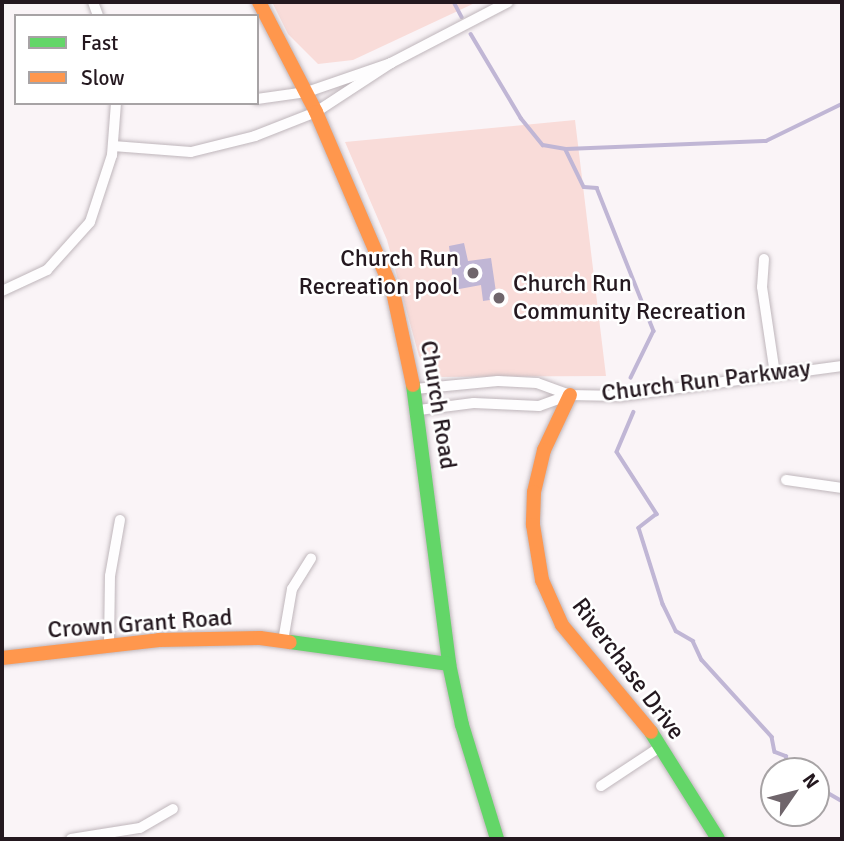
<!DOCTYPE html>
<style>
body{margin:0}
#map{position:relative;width:844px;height:841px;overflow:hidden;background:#faf4f7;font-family:Signika,sans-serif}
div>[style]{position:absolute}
.green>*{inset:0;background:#f9dcd9}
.water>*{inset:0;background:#c0b6d5}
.stream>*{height:3.5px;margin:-1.75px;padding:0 1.75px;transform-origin:1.75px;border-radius:1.75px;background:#c0b6d5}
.roads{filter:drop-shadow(0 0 2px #bfb6bb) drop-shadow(0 0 2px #bfb6bb)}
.street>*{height:10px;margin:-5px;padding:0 5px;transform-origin:5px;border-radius:5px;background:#fefdfe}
.fast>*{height:14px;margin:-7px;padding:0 7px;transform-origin:7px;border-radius:7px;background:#63d668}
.slow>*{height:14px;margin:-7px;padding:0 7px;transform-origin:7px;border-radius:7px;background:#ff974d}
.dots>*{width:19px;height:19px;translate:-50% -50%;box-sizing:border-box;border:4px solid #fff;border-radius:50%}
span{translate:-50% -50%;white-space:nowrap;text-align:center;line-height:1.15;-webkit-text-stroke:5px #fff;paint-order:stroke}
.poi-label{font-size:24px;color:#24181f}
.right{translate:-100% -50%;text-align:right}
.left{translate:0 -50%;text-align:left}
.street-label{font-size:24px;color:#24181f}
.frame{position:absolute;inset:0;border:4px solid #24181f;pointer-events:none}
.legend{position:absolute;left:14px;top:14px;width:245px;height:91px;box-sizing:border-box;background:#fff;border:2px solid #a7a3a5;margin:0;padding:9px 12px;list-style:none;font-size:21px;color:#24181f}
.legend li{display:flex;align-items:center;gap:14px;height:35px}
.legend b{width:35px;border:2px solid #a7a3a5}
.north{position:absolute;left:760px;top:757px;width:70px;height:70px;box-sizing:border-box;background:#fff;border:2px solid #a7a3a5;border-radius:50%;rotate:55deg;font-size:19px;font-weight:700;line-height:28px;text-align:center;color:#24181f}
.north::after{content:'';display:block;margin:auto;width:24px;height:32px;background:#6f656b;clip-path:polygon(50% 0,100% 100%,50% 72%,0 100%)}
</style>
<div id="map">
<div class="green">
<div style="clip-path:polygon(272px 2px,477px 2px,353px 60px,318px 64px,288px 34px)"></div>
<div style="clip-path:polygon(575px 120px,606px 376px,432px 377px,419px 356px,387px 240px,345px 142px)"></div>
</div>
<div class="water">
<div style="clip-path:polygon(464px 243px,468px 261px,491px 258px,497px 299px,483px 301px,481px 285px,454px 290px,449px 246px)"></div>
</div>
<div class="stream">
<div style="left:454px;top:2px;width:17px;rotate:62deg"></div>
<div style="left:471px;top:34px;width:98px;rotate:59.2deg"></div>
<div style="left:521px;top:118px;width:35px;rotate:51deg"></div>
<div style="left:543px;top:145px;width:23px;rotate:10deg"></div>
<div style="left:566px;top:149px;width:200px;rotate:-2.3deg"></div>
<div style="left:766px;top:141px;width:85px;rotate:-26deg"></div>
<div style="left:566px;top:150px;width:41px;rotate:64.1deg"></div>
<div style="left:584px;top:187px;width:13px;rotate:4deg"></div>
<div style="left:597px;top:188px;width:154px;rotate:68.3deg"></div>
<div style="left:654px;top:331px;width:52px;rotate:116.1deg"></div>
<div style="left:634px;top:412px;width:43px;rotate:113deg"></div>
<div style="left:617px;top:452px;width:74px;rotate:57.2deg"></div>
<div style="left:657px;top:514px;width:23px;rotate:142deg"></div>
<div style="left:639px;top:528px;width:80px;rotate:72.5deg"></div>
<div style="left:663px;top:604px;width:30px;rotate:64deg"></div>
<div style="left:676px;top:631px;width:20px;rotate:30deg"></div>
<div style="left:693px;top:641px;width:21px;rotate:65deg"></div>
<div style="left:702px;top:660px;width:104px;rotate:47.7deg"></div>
<div style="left:772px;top:737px;width:15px;rotate:79deg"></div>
<div style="left:775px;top:752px;width:12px;rotate:20deg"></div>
<div style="left:786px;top:756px;width:16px;rotate:72deg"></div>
<div style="left:816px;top:786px;width:30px;rotate:30deg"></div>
</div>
<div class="roads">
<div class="street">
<div style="left:93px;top:2px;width:15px;rotate:70deg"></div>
<div style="left:257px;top:99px;width:50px;rotate:-8deg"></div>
<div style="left:307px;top:92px;width:89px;rotate:-19deg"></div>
<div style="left:391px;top:63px;width:132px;rotate:-27.5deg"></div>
<div style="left:113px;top:146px;width:78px;rotate:4.4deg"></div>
<div style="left:191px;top:152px;width:66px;rotate:-14deg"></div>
<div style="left:255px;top:136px;width:66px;rotate:-21.5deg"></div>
<div style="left:316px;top:112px;width:90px;rotate:-33.2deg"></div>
<div style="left:764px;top:259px;width:28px;rotate:94deg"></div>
<div style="left:762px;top:287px;width:88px;rotate:81.5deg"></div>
<div style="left:2px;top:291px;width:50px;rotate:-25deg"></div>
<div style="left:47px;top:270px;width:64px;rotate:-48.1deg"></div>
<div style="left:90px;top:222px;width:71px;rotate:-71.8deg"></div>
<div style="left:112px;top:155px;width:52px;rotate:-85.6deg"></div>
<div style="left:415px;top:389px;width:83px;rotate:-5.5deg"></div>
<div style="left:498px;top:381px;width:39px;rotate:3deg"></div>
<div style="left:537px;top:383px;width:35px;rotate:20deg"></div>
<div style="left:570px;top:395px;width:50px;rotate:1.1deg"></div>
<div style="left:620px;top:396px;width:224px;rotate:-7.7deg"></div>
<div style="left:419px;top:410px;width:55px;rotate:-7.3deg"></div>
<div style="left:474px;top:403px;width:65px;rotate:2.6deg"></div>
<div style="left:539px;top:406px;width:33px;rotate:-20deg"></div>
<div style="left:786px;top:480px;width:57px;rotate:8.1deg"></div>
<div style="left:283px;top:641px;width:53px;rotate:-80.2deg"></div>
<div style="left:292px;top:589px;width:36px;rotate:-58deg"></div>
<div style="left:109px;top:646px;width:70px;rotate:-89.2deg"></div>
<div style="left:110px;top:576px;width:57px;rotate:-79.9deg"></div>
<div style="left:601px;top:786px;width:71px;rotate:-33.5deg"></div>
<div style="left:71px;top:839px;width:70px;rotate:-9.1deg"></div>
<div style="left:140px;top:828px;width:38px;rotate:-30deg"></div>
</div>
<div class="fast">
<div style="left:413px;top:385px;width:281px;rotate:82.6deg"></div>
<div style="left:449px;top:664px;width:62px;rotate:78deg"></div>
<div style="left:462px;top:725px;width:119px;rotate:72.9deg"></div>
<div style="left:290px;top:642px;width:161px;rotate:7.9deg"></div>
<div style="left:651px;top:732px;width:126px;rotate:57.9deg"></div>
</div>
<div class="slow">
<div style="left:259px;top:2px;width:124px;rotate:62.6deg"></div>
<div style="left:316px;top:112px;width:196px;rotate:66.8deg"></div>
<div style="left:393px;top:292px;width:95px;rotate:77.9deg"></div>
<div style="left:570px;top:395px;width:61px;rotate:115.3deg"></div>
<div style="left:544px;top:450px;width:43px;rotate:103.4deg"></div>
<div style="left:534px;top:492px;width:33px;rotate:92deg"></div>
<div style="left:533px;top:525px;width:56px;rotate:80.7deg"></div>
<div style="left:542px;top:580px;width:49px;rotate:66deg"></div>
<div style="left:562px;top:625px;width:139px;rotate:50.2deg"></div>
<div style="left:2px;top:658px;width:158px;rotate:-6.5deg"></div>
<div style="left:159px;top:640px;width:101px;rotate:-1.1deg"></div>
<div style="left:260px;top:638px;width:30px;rotate:8deg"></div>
</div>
</div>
<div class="dots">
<div style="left:473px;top:273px;background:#6f656b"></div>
<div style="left:499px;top:298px;background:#6f656b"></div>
</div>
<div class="poi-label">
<span class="right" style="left:459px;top:273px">Church Run<br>Recreation pool</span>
<span class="left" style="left:513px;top:298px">Church Run<br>Community Recreation</span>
</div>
<div class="street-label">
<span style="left:706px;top:381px;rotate:-7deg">Church Run Parkway</span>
<span style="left:438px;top:405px;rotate:81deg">Church Road</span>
<span style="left:140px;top:624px;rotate:-4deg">Crown Grant Road</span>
<span style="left:628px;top:669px;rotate:53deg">Riverchase Drive</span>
</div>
<div class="frame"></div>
<ul class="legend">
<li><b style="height:9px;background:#63d668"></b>Fast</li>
<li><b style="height:9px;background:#ff974d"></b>Slow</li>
</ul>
<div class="north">N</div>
</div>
